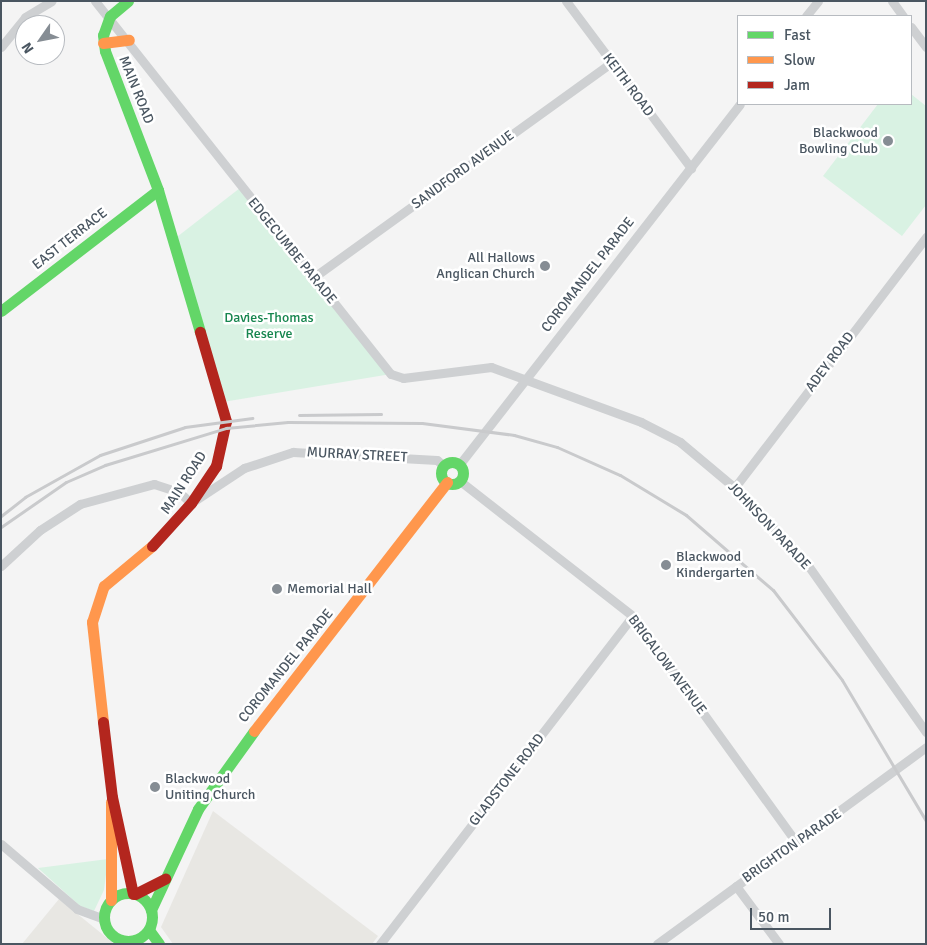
<!DOCTYPE html>
<style>
body{margin:0}
#map{position:relative;width:927px;height:945px;overflow:hidden;background:#f4f4f4;font-family:Signika,sans-serif}
div>[style]{position:absolute}
.commercial>*{inset:0;background:#e8e7e3}
.green>*{inset:0;background:#d9f2e3}
.street>*{height:9px;margin:-4.5px;padding:0 4.5px;transform-origin:4.5px;border-radius:4.5px;background:#ced0d2}
.fast>*{height:11px;margin:-5.5px;padding:0 5.5px;transform-origin:5.5px;border-radius:5.5px;background:#63d668}
.fast>.ring{margin:-5.5px;padding:0;box-sizing:content-box;background:none;border:11px solid #63d668;border-radius:50%}
.slow>*{height:11px;margin:-5.5px;padding:0 5.5px;transform-origin:5.5px;border-radius:5.5px;background:#ff974d}
.jam>*{height:11px;margin:-5.5px;padding:0 5.5px;transform-origin:5.5px;border-radius:5.5px;background:#b3261e}
.rail>*{height:3px;margin:-1.5px;padding:0 1.5px;transform-origin:1.5px;border-radius:1.5px;background:#c9cacc}
.dots>*{width:14px;height:14px;translate:-50% -50%;box-sizing:border-box;border:2px solid #fff;border-radius:50%}
span{translate:-50% -50%;white-space:nowrap;text-align:center;line-height:1.15;-webkit-text-stroke:5px #fff;paint-order:stroke}
.street-label{font-size:14px;color:#4a5661}
.poi-label{font-size:14px;color:#4a5661}
.right{translate:-100% -50%;text-align:right}
.left{translate:0 -50%;text-align:left}
.park-label{font-size:14px;color:#17864f}
.frame{position:absolute;inset:0;border:2px solid #4a5661;pointer-events:none}
.legend{position:absolute;left:737px;top:15px;width:175px;height:90px;box-sizing:border-box;background:#fff;border:1px solid #b7bbc0;margin:0;padding:6px 9px;list-style:none;font-size:15px;color:#4a5661}
.legend li{display:flex;align-items:center;gap:10px;height:25px}
.legend b{width:25px;border:1px solid #b7bbc0}
.north{position:absolute;left:15px;top:15px;width:50px;height:50px;box-sizing:border-box;background:#fff;border:1px solid #b7bbc0;border-radius:50%;rotate:237deg;font-size:14px;font-weight:700;line-height:20px;text-align:center;color:#4a5661}
.north::after{content:'';display:block;margin:auto;width:18px;height:22px;background:#868d94;clip-path:polygon(50% 0,100% 100%,50% 72%,0 100%)}
.scale{position:absolute;left:750px;top:908px;width:81px;height:22px;box-sizing:border-box;border:2px solid #4a5661;border-top:0;padding-left:6px;font-size:15px;line-height:18px;white-space:nowrap;color:#4a5661;-webkit-text-stroke:4px #fff;paint-order:stroke}
</style>
<div id="map">
<div class="commercial">
<div style="clip-path:polygon(213px 811px,378px 936px,372px 944px,173px 944px,161px 927px)"></div>
<div style="clip-path:polygon(59px 899px,112px 942px,112px 944px,22px 944px)"></div>
</div>
<div class="green">
<div style="clip-path:polygon(911px 94px,926px 106px,926px 205px,902px 236px,823px 176px,878px 104px,911px 104px)"></div>
<div style="clip-path:polygon(240px 188px,391px 374px,223px 402px,173px 240px)"></div>
<div style="clip-path:polygon(108px 859px,104px 890px,94px 911px,80px 906px,38px 868px)"></div>
</div>
<div class="street">
<div style="left:95px;top:1px;width:476px;rotate:51.6deg"></div>
<div style="left:391px;top:374px;width:13px;rotate:18deg"></div>
<div style="left:403px;top:378px;width:89px;rotate:-7.1deg"></div>
<div style="left:491px;top:367px;width:160px;rotate:20.1deg"></div>
<div style="left:641px;top:422px;width:44px;rotate:27.1deg"></div>
<div style="left:680px;top:442px;width:81px;rotate:40deg"></div>
<div style="left:742px;top:494px;width:96px;rotate:47.1deg"></div>
<div style="left:807px;top:564px;width:206px;rotate:54.7deg"></div>
<div style="left:566px;top:1px;width:209px;rotate:53.2deg"></div>
<div style="left:892px;top:1px;width:19px;rotate:54deg"></div>
<div style="left:806px;top:16px;width:19px;rotate:-51deg"></div>
<div style="left:911px;top:27px;width:25px;rotate:53deg"></div>
<div style="left:1px;top:47px;width:38px;rotate:-51deg"></div>
<div style="left:25px;top:17px;width:31px;rotate:-31deg"></div>
<div style="left:314px;top:277px;width:367px;rotate:-35.8deg"></div>
<div style="left:459px;top:465px;width:457px;rotate:-52.1deg"></div>
<div style="left:460px;top:481px;width:219px;rotate:38deg"></div>
<div style="left:633px;top:616px;width:277px;rotate:54.2deg"></div>
<div style="left:735px;top:487px;width:315px;rotate:-52.6deg"></div>
<div style="left:1px;top:566px;width:53px;rotate:-42.7deg"></div>
<div style="left:40px;top:530px;width:48px;rotate:-33deg"></div>
<div style="left:80px;top:504px;width:77px;rotate:-15.1deg"></div>
<div style="left:154px;top:484px;width:26px;rotate:18deg"></div>
<div style="left:179px;top:492px;width:16px;rotate:43deg"></div>
<div style="left:191px;top:503px;width:64px;rotate:-33.4deg"></div>
<div style="left:244px;top:468px;width:52px;rotate:-18.1deg"></div>
<div style="left:293px;top:452px;width:144px;rotate:3.2deg"></div>
<div style="left:437px;top:460px;width:9px;rotate:41deg"></div>
<div style="left:1px;top:844px;width:100px;rotate:40.5deg"></div>
<div style="left:77px;top:909px;width:29px;rotate:20deg"></div>
<div style="left:736px;top:886px;width:72px;rotate:53.4deg"></div>
<div style="left:380px;top:944px;width:414px;rotate:-52.4deg"></div>
<div style="left:657px;top:944px;width:333px;rotate:-36.2deg"></div>
</div>
<div class="fast">
<div style="left:128px;top:1px;width:23px;rotate:140deg"></div>
<div style="left:110px;top:16px;width:20px;rotate:110deg"></div>
<div style="left:103px;top:35px;width:16px;rotate:83deg"></div>
<div style="left:105px;top:51px;width:149px;rotate:69.1deg"></div>
<div style="left:158px;top:190px;width:148px;rotate:73.5deg"></div>
<div style="left:1px;top:311px;width:198px;rotate:-37.6deg"></div>
<div class="ring" style="left:441px;top:462px;width:11px;height:11px"></div>
<div class="ring" style="left:104px;top:893px;width:37px;height:37px"></div>
<div style="left:151px;top:910px;width:111px;rotate:-65deg"></div>
<div style="left:198px;top:809px;width:96px;rotate:-54.3deg"></div>
<div style="left:149px;top:930px;width:17px;rotate:54deg"></div>
</div>
<div class="slow">
<div style="left:103px;top:43px;width:26px;rotate:-7deg"></div>
<div style="left:103px;top:722px;width:101px;rotate:-96.3deg"></div>
<div style="left:92px;top:622px;width:38px;rotate:-72deg"></div>
<div style="left:104px;top:586px;width:62px;rotate:-39.8deg"></div>
<div style="left:254px;top:731px;width:315px;rotate:-52.2deg"></div>
<div style="left:111px;top:802px;width:98px;rotate:90deg"></div>
</div>
<div class="jam">
<div style="left:152px;top:546px;width:58px;rotate:-47.8deg"></div>
<div style="left:191px;top:503px;width:45px;rotate:-56deg"></div>
<div style="left:216px;top:466px;width:46px;rotate:-77.5deg"></div>
<div style="left:226px;top:421px;width:93px;rotate:-106.3deg"></div>
<div style="left:103px;top:722px;width:76px;rotate:83.2deg"></div>
<div style="left:112px;top:797px;width:99px;rotate:77.8deg"></div>
<div style="left:135px;top:894px;width:34px;rotate:-27deg"></div>
</div>
<div class="rail">
<div style="left:299px;top:415px;width:82px;rotate:-0.7deg"></div>
<div style="left:1px;top:516px;width:31px;rotate:-38deg"></div>
<div style="left:25px;top:497px;width:86px;rotate:-29.2deg"></div>
<div style="left:100px;top:455px;width:89px;rotate:-18.2deg"></div>
<div style="left:185px;top:427px;width:68px;rotate:-7.7deg"></div>
<div style="left:1px;top:527px;width:79px;rotate:-34.7deg"></div>
<div style="left:66px;top:482px;width:43px;rotate:-23.6deg"></div>
<div style="left:105px;top:465px;width:127px;rotate:-17deg"></div>
<div style="left:226px;top:428px;width:62px;rotate:-5.5deg"></div>
<div style="left:288px;top:422px;width:134px;rotate:0.4deg"></div>
<div style="left:422px;top:423px;width:93px;rotate:7.4deg"></div>
<div style="left:514px;top:435px;width:45px;rotate:15.6deg"></div>
<div style="left:557px;top:447px;width:69px;rotate:24deg"></div>
<div style="left:620px;top:475px;width:77px;rotate:31.2deg"></div>
<div style="left:686px;top:515px;width:115px;rotate:40.8deg"></div>
<div style="left:773px;top:590px;width:113px;rotate:52.5deg"></div>
<div style="left:842px;top:680px;width:164px;rotate:59.2deg"></div>
</div>
<div class="dots">
<div style="left:888px;top:141px;background:#868d94"></div>
<div style="left:545px;top:266px;background:#868d94"></div>
<div style="left:666px;top:565px;background:#868d94"></div>
<div style="left:277px;top:589px;background:#868d94"></div>
<div style="left:155px;top:787px;background:#868d94"></div>
</div>
<div class="street-label">
<span style="left:628px;top:85px;rotate:53deg">KEITH ROAD</span>
<span style="left:136px;top:90px;rotate:68deg">MAIN ROAD</span>
<span style="left:463px;top:170px;rotate:-36deg">SANDFORD AVENUE</span>
<span style="left:70px;top:239px;rotate:-38deg">EAST TERRACE</span>
<span style="left:292px;top:251px;rotate:51deg">EDGECUMBE PARADE</span>
<span style="left:588px;top:275px;rotate:-52deg">COROMANDEL PARADE</span>
<span style="left:830px;top:362px;rotate:-53deg">ADEY ROAD</span>
<span style="left:357px;top:455px;rotate:3deg">MURRAY STREET</span>
<span style="left:184px;top:483px;rotate:-57deg">MAIN ROAD</span>
<span style="left:769px;top:526px;rotate:47deg">JOHNSON PARADE</span>
<span style="left:667px;top:665px;rotate:53deg">BRIGALOW AVENUE</span>
<span style="left:286px;top:666px;rotate:-51deg">COROMANDEL PARADE</span>
<span style="left:507px;top:780px;rotate:-52deg">GLADSTONE ROAD</span>
<span style="left:792px;top:846px;rotate:-35deg">BRIGHTON PARADE</span>
</div>
<div class="poi-label">
<span class="right" style="left:878px;top:141px">Blackwood<br>Bowling Club</span>
<span class="right" style="left:535px;top:266px">All Hallows<br>Anglican Church</span>
<span class="left" style="left:676px;top:565px">Blackwood<br>Kindergarten</span>
<span class="left" style="left:287px;top:589px">Memorial Hall</span>
<span class="left" style="left:165px;top:787px">Blackwood<br>Uniting Church</span>
</div>
<div class="park-label">
<span style="left:269px;top:326px">Davies-Thomas<br>Reserve</span>
</div>
<div class="frame"></div>
<ul class="legend">
<li><b style="height:6px;background:#63d668"></b>Fast</li>
<li><b style="height:6px;background:#ff974d"></b>Slow</li>
<li><b style="height:6px;background:#b3261e"></b>Jam</li>
</ul>
<div class="north">N</div>
<div class="scale">50 m</div>
</div>
